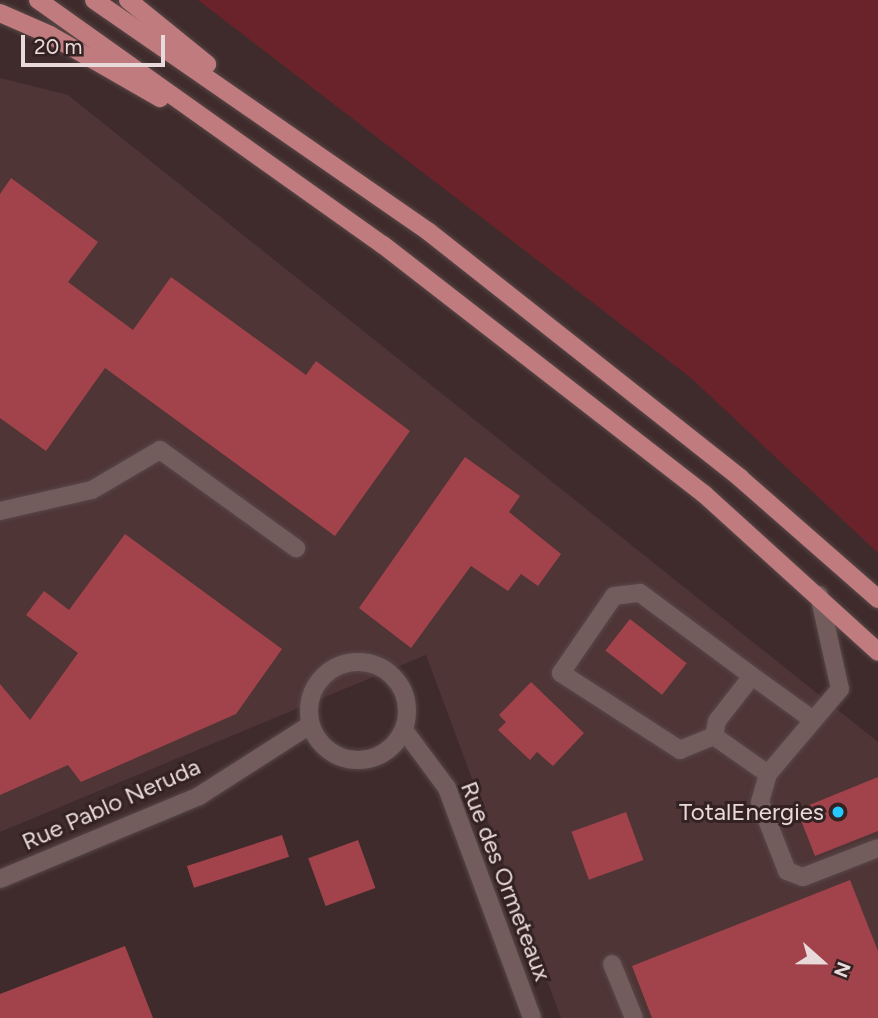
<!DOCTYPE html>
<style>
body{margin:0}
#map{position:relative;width:878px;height:1018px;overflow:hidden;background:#3f2b2b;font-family:Figtree,sans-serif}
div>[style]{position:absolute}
.built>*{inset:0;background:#4f3536}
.green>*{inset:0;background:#6b232b}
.building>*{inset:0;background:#a2434c;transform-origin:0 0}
.roads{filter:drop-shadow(0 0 2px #584747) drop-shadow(0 0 2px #584747)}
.minor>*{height:18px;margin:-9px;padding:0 9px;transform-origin:9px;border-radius:9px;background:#725c5c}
.minor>.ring{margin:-9px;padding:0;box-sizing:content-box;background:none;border:18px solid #725c5c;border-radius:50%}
.major>*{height:18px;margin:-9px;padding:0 9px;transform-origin:9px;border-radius:9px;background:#bf7b7e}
.dots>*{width:19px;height:19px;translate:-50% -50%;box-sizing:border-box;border:4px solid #342122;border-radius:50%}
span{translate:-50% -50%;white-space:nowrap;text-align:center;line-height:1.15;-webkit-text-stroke:6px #342122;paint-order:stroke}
.street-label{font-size:24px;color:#e8dada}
.poi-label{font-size:24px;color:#e8dada}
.right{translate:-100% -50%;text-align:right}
.north{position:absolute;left:787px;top:927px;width:70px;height:70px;-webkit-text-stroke:5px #342122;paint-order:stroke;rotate:111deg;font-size:19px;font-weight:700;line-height:28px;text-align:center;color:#e8dada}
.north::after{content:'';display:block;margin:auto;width:24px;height:32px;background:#e8dada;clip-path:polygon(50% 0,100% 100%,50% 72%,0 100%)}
.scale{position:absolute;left:21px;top:35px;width:144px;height:32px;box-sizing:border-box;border:4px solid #e8dada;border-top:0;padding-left:9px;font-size:21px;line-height:24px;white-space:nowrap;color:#e8dada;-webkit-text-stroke:5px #342122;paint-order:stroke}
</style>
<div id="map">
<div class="built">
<div style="clip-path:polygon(0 78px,68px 95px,878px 742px,878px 1018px,561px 1018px,426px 655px,0 832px)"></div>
</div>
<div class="green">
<div style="clip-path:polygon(198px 0,878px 0,878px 553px,691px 378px)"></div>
</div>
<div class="building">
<div style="clip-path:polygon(11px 178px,98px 242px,68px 282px,133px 330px,171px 277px,306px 375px,316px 361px,410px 431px,335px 536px,105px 368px,46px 451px,0 418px,0 194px)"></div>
<div style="clip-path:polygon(465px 457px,520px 496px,509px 512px,561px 554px,538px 586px,521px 574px,508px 591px,471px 566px,411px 648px,359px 608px)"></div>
<div style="clip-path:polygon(125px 534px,282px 649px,236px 714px,81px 782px,68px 765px,0 795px,0 684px,30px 720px,78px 653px,26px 615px,44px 591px,69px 610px)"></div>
<div style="left:630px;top:619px;width:72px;height:40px;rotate:38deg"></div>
<div style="clip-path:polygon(531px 682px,584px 733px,553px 766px,537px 752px,530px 760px,498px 730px,506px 722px,499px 715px)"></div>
<div style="clip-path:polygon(878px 777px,878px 831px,815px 856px,797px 810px)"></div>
<div style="left:626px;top:812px;width:51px;height:58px;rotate:70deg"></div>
<div style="left:282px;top:835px;width:23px;height:100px;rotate:72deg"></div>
<div style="left:358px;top:840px;width:51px;height:53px;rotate:70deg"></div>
<div style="clip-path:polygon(850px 880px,878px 951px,878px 1018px,652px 1018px,632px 966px)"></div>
<div style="clip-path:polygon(125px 946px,153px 1018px,0 1018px,0 994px)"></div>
</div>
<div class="roads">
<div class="minor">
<div style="left:0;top:511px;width:94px;rotate:-12.9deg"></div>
<div style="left:92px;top:490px;width:79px;rotate:-30.5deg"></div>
<div style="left:160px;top:450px;width:168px;rotate:35.8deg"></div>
<div style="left:819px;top:595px;width:96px;rotate:77.4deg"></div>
<div style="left:840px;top:689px;width:111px;rotate:130.3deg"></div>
<div style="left:768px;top:774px;width:29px;rotate:106deg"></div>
<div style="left:760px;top:802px;width:74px;rotate:68.6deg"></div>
<div style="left:787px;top:871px;width:17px;rotate:21deg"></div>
<div style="left:803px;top:877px;width:80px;rotate:-21.1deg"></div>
<div class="ring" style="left:309px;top:662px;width:80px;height:80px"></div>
<div style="left:404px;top:730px;width:72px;rotate:53.4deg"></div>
<div style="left:447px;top:788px;width:245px;rotate:69.7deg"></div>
<div style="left:714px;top:736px;width:37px;rotate:158deg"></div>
<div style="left:680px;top:750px;width:142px;rotate:-147.1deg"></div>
<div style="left:561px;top:673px;width:93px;rotate:-55.5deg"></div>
<div style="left:614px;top:596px;width:26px;rotate:-7deg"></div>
<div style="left:640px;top:593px;width:139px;rotate:36.5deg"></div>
<div style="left:768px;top:774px;width:66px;rotate:-144.9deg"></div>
<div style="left:714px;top:736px;width:15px;rotate:-79deg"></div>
<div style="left:717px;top:721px;width:57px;rotate:-52.1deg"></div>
<div style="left:752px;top:676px;width:75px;rotate:35.8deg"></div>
<div style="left:0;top:879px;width:216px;rotate:-22.6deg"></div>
<div style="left:199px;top:796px;width:132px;rotate:-32.6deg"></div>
<div style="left:612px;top:964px;width:58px;rotate:67.8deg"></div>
</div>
<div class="major">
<div style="left:38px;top:0;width:423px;rotate:35.4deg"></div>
<div style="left:383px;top:245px;width:406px;rotate:37.8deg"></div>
<div style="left:704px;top:494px;width:235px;rotate:42.2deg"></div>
<div style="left:94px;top:0;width:407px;rotate:34.7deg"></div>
<div style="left:429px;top:232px;width:397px;rotate:38.3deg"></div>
<div style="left:740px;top:478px;width:184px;rotate:41.2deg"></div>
<div style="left:128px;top:0;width:102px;rotate:39deg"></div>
<div style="left:0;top:13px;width:55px;rotate:23.7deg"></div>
<div style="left:50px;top:35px;width:127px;rotate:29.8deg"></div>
</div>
</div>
<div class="dots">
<div style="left:838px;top:812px;background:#26c9fe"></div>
</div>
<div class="street-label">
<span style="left:111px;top:804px;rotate:-24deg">Rue Pablo Neruda</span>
<span style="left:506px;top:881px;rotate:69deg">Rue des Ormeteaux</span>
</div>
<div class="poi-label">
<span class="right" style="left:824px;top:812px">TotalEnergies</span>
</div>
<div class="north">N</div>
<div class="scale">20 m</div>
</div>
